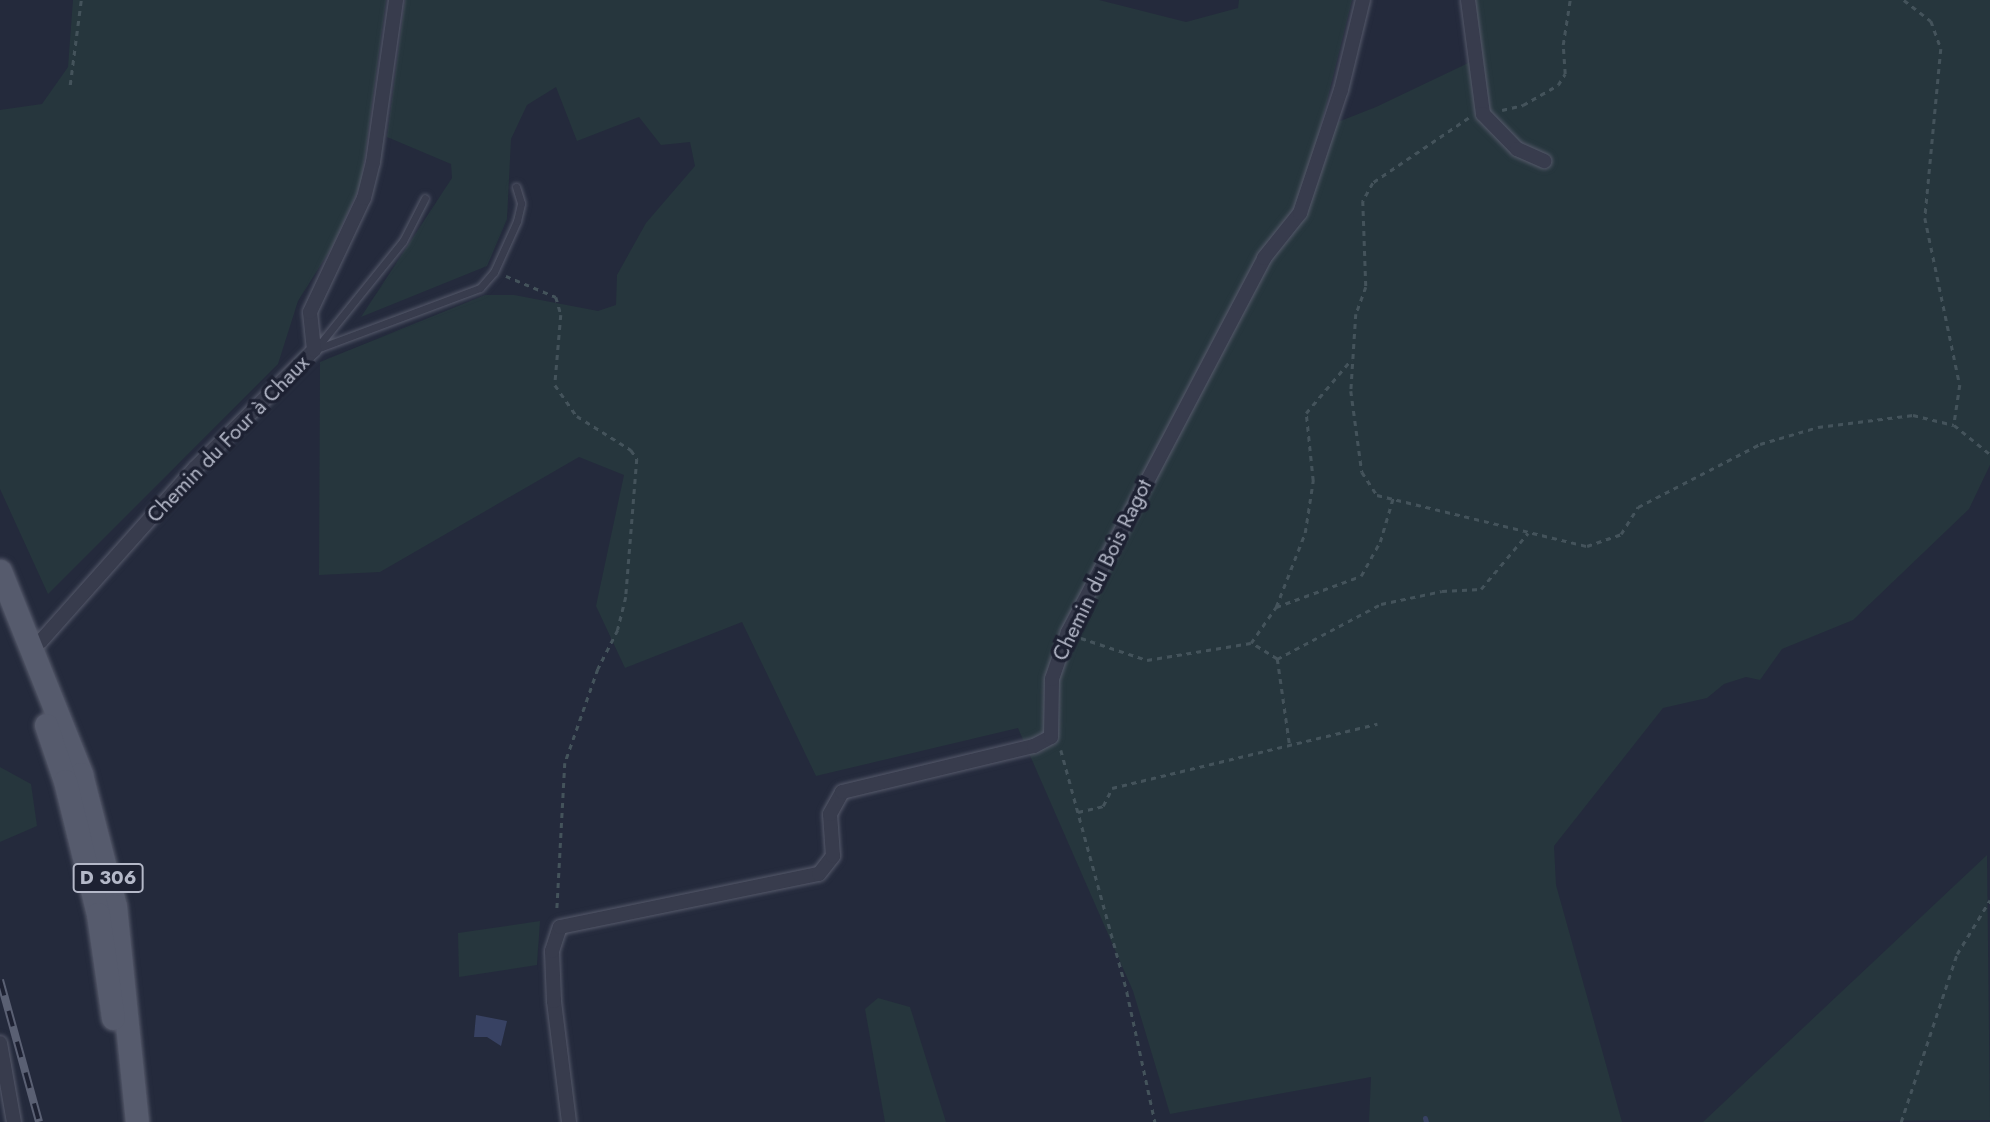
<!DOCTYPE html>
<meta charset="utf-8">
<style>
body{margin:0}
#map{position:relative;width:1990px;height:1122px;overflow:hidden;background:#242a3c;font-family:Jost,sans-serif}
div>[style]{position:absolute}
.green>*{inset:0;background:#26363d}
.water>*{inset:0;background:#384263}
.stream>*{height:5px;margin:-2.5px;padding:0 2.5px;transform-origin:2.5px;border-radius:2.5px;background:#384263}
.path>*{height:2.5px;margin-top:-1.25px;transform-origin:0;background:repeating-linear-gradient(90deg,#44535b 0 5px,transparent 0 10px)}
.roads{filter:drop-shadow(0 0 2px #565a6b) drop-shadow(0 0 2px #565a6b)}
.lane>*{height:7px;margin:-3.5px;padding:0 3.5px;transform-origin:3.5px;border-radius:3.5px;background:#383c4d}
.street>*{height:14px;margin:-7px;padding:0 7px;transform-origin:7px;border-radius:7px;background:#383c4d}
.primary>*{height:23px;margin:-11.5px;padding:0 11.5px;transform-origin:11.5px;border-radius:11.5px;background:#565b6d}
.rail>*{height:8px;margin-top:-4px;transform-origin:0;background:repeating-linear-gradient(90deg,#1d2132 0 16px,#5a6073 0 32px);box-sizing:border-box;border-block:2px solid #5a6073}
span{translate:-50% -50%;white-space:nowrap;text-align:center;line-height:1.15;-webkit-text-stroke:7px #1d2132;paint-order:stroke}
.shield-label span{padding:2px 5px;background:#1d2132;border:2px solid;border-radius:5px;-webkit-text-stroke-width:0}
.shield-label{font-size:19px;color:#b4b8c8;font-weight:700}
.street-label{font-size:21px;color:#b4b8c8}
</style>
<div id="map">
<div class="green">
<div style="clip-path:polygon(73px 0,386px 0,361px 184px,332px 247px,298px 301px,278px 364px,48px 594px,0 489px,0 110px,42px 104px,68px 67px)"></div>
<div style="clip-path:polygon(405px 0,1099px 0,1186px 22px,1238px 8px,1239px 0,1352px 0,1320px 129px,1376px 107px,1483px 56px,1474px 0,1990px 0,1990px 465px,1969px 509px,1853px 620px,1782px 649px,1760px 680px,1746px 677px,1724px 684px,1707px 698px,1663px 708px,1554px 846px,1556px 885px,1622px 1122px,1369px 1122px,1371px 1077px,1170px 1114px,1133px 991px,1018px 728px,816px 776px,742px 622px,625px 668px,596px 606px,624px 475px,579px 457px,380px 572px,319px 575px,320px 362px,485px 295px,514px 295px,598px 311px,616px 305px,617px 275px,646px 223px,695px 166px,690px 142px,661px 145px,639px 117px,577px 141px,556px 87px,527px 105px,511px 139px,507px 219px,487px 266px,361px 317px,452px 178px,451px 164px,387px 137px)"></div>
<div style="clip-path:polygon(0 767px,31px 784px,37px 826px,0 842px)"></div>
<div style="clip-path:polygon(1987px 855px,1990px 1120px,1703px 1122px)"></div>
<div style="clip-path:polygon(540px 921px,537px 965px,459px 977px,458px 933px)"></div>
<div style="clip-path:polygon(878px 998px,910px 1007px,946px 1122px,885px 1122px,865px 1009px)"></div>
</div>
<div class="water">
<div style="clip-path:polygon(476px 1015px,507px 1021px,501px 1046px,487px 1037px,474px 1037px)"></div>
</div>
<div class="stream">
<div style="left:1425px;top:1118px;width:4px;rotate:76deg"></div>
</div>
<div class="path">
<div style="left:1904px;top:0;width:34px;rotate:38deg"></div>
<div style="left:1931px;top:21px;width:30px;rotate:70deg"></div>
<div style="left:1941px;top:49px;width:170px;rotate:95.4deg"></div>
<div style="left:1925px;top:218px;width:171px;rotate:78.2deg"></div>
<div style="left:1960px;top:385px;width:40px;rotate:98.5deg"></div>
<div style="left:70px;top:85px;width:86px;rotate:-82.6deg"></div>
<div style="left:1502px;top:110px;width:22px;rotate:-13deg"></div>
<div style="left:1523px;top:105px;width:40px;rotate:-29.7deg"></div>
<div style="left:1558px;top:85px;width:13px;rotate:-58deg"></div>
<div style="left:1565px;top:74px;width:29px;rotate:-94deg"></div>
<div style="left:1563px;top:45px;width:46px;rotate:-81.2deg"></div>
<div style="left:1469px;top:118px;width:116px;rotate:145.9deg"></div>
<div style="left:1373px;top:183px;width:21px;rotate:119deg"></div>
<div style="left:1363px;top:201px;width:86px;rotate:88deg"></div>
<div style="left:1366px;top:287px;width:29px;rotate:110deg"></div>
<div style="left:1356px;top:314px;width:77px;rotate:93.7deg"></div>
<div style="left:1351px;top:391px;width:82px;rotate:82.3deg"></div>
<div style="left:1362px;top:472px;width:27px;rotate:57deg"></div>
<div style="left:1377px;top:495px;width:216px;rotate:13.7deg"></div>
<div style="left:1587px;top:546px;width:36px;rotate:-19deg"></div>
<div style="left:1621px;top:534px;width:32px;rotate:-58deg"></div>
<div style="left:1638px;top:507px;width:137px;rotate:-27.3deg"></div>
<div style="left:1760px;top:444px;width:60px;rotate:-16.3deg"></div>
<div style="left:1818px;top:427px;width:96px;rotate:-7.2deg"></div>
<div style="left:1913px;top:415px;width:42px;rotate:13.7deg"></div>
<div style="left:1954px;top:425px;width:46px;rotate:38.9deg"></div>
<div style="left:506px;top:276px;width:54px;rotate:22.8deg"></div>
<div style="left:556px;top:297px;width:19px;rotate:74deg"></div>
<div style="left:561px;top:315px;width:70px;rotate:94.9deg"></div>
<div style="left:555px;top:385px;width:38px;rotate:55deg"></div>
<div style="left:577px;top:416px;width:64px;rotate:32.2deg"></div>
<div style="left:631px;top:450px;width:11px;rotate:56deg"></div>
<div style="left:637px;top:459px;width:138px;rotate:94.6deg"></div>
<div style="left:626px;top:597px;width:34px;rotate:104deg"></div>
<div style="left:618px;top:630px;width:44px;rotate:117.1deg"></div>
<div style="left:598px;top:669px;width:100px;rotate:109.3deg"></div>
<div style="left:565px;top:763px;width:150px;rotate:93.1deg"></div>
<div style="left:1276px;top:607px;width:79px;rotate:-68.6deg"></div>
<div style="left:1305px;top:533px;width:53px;rotate:-81.3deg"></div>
<div style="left:1313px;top:481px;width:68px;rotate:-95.9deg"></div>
<div style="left:1306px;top:413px;width:70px;rotate:-49.7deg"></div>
<div style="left:1081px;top:638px;width:70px;rotate:18.4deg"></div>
<div style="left:1147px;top:660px;width:105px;rotate:-9.3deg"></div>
<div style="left:1277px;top:659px;width:118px;rotate:-27.9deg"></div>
<div style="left:1381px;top:604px;width:62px;rotate:-12deg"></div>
<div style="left:1442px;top:591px;width:39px;rotate:-3deg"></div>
<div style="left:1481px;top:589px;width:73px;rotate:-50deg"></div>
<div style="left:1289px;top:743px;width:85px;rotate:-98.1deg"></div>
<div style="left:1277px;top:659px;width:31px;rotate:-148deg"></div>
<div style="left:1251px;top:643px;width:44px;rotate:-55.2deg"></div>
<div style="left:1276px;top:607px;width:90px;rotate:-20deg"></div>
<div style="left:1361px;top:576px;width:39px;rotate:-61deg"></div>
<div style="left:1380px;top:542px;width:46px;rotate:-73.5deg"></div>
<div style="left:1061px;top:750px;width:251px;rotate:74.7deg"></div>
<div style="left:1127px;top:992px;width:133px;rotate:77.8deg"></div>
<div style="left:1078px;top:812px;width:26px;rotate:-13deg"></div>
<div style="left:1103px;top:806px;width:20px;rotate:-63deg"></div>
<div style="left:1112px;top:788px;width:273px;rotate:-13.6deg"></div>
<div style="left:1901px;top:1122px;width:177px;rotate:-71.6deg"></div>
<div style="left:1957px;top:954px;width:63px;rotate:-58.6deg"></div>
</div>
<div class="roads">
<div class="lane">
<div style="left:314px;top:350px;width:177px;rotate:-20.5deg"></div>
<div style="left:480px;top:288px;width:21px;rotate:-49deg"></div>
<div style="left:494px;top:272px;width:56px;rotate:-65.7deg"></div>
<div style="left:517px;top:221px;width:18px;rotate:-77deg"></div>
<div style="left:521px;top:203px;width:17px;rotate:-107deg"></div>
<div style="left:315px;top:350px;width:140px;rotate:-51.1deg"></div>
<div style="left:403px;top:241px;width:48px;rotate:-62.9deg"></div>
</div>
<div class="street">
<div style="left:1468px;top:0;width:115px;rotate:82.5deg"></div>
<div style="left:1483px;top:114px;width:49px;rotate:45.8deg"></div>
<div style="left:1517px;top:149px;width:30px;rotate:24deg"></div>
<div style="left:31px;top:646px;width:11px;rotate:-27deg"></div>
<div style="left:41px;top:641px;width:232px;rotate:-48.3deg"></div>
<div style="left:195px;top:468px;width:168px;rotate:-44.8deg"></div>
<div style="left:314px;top:350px;width:38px;rotate:-96deg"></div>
<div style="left:310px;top:312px;width:126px;rotate:-64.7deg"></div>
<div style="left:364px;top:198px;width:37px;rotate:-76deg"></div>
<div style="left:373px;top:162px;width:164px;rotate:-81.9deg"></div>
<div style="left:0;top:1043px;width:80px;rotate:80deg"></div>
<div style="left:569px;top:1122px;width:122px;rotate:-97.1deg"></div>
<div style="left:554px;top:1001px;width:50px;rotate:-92.3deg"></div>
<div style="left:552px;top:951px;width:25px;rotate:-72deg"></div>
<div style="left:560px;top:927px;width:264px;rotate:-11.6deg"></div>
<div style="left:819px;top:874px;width:23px;rotate:-52deg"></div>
<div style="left:833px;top:856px;width:42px;rotate:-94.1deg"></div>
<div style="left:830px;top:814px;width:25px;rotate:-61deg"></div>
<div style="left:842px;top:792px;width:197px;rotate:-13.5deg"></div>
<div style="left:1034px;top:746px;width:19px;rotate:-28deg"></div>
<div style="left:1051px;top:737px;width:58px;rotate:-89deg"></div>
<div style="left:1052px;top:679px;width:50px;rotate:-71.2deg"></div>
<div style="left:1068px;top:632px;width:422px;rotate:-62.3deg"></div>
<div style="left:1264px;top:258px;width:58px;rotate:-51.3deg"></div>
<div style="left:1300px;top:213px;width:130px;rotate:-71.6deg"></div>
<div style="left:1341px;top:90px;width:93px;rotate:-76.3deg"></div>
</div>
<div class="primary">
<div style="left:0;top:571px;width:219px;rotate:68.2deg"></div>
<div style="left:81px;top:774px;width:136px;rotate:75.6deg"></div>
<div style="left:115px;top:906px;width:217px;rotate:84.2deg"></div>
<div style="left:46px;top:725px;width:59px;rotate:71.3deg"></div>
<div style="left:65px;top:781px;width:137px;rotate:76.1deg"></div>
<div style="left:98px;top:914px;width:105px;rotate:81.8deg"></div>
</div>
</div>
<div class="rail">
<div style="left:0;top:980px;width:147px;rotate:74.6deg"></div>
</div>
<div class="shield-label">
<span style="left:108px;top:878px">D 306</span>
</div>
<div class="street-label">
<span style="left:228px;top:439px;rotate:-46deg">Chemin du Four à Chaux</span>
<span style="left:1102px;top:570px;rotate:-64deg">Chemin du Bois Ragot</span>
</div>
</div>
